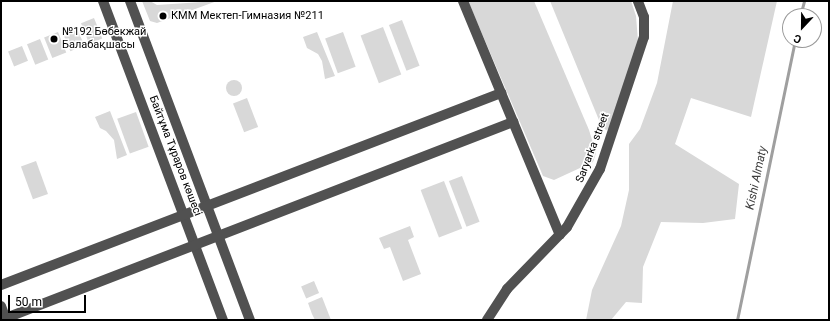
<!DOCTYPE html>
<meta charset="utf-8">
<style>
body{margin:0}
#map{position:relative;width:830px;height:321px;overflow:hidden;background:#fff;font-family:Roboto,sans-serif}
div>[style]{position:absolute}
.green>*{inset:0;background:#d8d8d8;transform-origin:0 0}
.round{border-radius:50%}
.stream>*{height:3px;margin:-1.5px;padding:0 1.5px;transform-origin:1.5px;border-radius:1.5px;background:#9f9f9f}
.minor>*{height:10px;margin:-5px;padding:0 5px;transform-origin:5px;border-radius:5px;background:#515151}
.dots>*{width:11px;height:11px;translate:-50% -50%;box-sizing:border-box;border:2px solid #fff;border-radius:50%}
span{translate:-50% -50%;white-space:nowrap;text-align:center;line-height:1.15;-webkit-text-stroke:3px #fff;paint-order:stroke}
.poi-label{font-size:11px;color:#000}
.left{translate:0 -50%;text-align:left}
.street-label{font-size:11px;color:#000}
.water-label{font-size:12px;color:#404040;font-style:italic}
.frame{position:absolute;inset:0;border:2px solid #000;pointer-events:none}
.north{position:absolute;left:782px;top:8px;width:40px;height:40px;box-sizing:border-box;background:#fff;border:1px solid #999;border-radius:50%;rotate:202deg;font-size:11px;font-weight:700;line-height:16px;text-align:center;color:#000}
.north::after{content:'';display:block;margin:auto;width:14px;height:18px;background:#000;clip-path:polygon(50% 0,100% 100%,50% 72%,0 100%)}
.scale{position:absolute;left:8px;top:295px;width:78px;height:18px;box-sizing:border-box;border:2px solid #000;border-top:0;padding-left:5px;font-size:12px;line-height:14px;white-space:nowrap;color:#000;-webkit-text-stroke:3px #fff;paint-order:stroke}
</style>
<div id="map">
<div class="green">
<div style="clip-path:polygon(142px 1px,150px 1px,157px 5px,217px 1px,157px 23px,150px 21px)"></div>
<div style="clip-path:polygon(468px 1px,534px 1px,589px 130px,596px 153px,593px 162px,554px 180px,543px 176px)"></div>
<div style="clip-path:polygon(550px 1px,631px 1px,636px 16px,638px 41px,610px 129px,606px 130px,601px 125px)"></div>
<div style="clip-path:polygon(673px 1px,777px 1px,751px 117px,691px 98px,675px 144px,739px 184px,735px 219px,703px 223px,661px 222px,643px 267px,642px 303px,626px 302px,611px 320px,586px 320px,592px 290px,621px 226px,629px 190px,629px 144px,640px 129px,657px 83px)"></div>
<div style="left:94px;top:18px;width:22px;height:14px;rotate:68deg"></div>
<div style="left:402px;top:20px;width:49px;height:14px;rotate:69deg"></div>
<div style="left:76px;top:26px;width:21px;height:15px;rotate:67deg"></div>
<div style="left:383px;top:27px;width:51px;height:24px;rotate:69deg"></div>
<div style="left:58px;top:32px;width:22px;height:15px;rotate:68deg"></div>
<div style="clip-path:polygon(317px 32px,335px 76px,325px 79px,322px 61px,318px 54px,307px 48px,303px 37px)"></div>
<div style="left:343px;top:32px;width:37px;height:19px;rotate:70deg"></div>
<div style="left:40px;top:39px;width:22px;height:14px;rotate:68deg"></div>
<div style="left:22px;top:46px;width:16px;height:15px;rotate:68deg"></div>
<div class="round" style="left:226px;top:80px;width:16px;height:16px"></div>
<div style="left:247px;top:98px;width:31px;height:15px;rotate:69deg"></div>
<div style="clip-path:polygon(110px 111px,127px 155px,117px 159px,114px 140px,106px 131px,100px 128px,95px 117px)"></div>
<div style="left:136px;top:112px;width:37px;height:20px;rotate:70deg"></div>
<div style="left:36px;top:161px;width:35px;height:16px;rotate:70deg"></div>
<div style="left:462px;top:176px;width:49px;height:14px;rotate:69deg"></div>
<div style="left:444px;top:181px;width:51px;height:25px;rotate:69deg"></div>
<div style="clip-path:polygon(410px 226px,414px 237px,408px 240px,421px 274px,403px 281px,390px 247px,384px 249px,379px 238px)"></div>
<div style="left:314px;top:281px;width:13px;height:14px;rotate:67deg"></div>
<div style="clip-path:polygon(322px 297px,331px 320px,315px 320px,312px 314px,308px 303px)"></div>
</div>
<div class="stream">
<div style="left:800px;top:16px;width:16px;rotate:-75deg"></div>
<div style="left:737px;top:320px;width:286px;rotate:-78.3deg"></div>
</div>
<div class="minor">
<div style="left:103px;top:1px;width:341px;rotate:69.4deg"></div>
<div style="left:130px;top:1px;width:341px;rotate:69.4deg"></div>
<div style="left:463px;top:1px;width:253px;rotate:67.5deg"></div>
<div style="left:1px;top:285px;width:536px;rotate:-21.01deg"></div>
<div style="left:1px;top:306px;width:15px;rotate:70deg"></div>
<div style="left:6px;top:318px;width:544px;rotate:-21.14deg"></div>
<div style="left:487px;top:320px;width:37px;rotate:-57deg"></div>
<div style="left:507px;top:289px;width:86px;rotate:-45.9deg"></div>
<div style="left:567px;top:227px;width:67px;rotate:-60.4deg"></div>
<div style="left:600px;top:169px;width:139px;rotate:-71.6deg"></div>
<div style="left:644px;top:37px;width:20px;rotate:-90deg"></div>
<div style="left:644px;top:17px;width:17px;rotate:-111deg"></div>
</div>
<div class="dots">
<div style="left:163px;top:16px;background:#000"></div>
<div style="left:54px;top:39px;background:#000"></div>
</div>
<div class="poi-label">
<span class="left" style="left:171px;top:16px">КММ Мектеп-Гимназия №211</span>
<span class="left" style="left:62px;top:39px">№192 Бөбекжай<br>Балабақшасы</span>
</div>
<div class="street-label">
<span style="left:593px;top:148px;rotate:-69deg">Saryarka street</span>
<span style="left:175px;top:156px;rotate:69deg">Байтұма Тұраров көшесі</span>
</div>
<div class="water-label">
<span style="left:757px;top:178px;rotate:-78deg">Kіshі Almaty</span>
</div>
<div class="frame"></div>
<div class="north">С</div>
<div class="scale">50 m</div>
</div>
